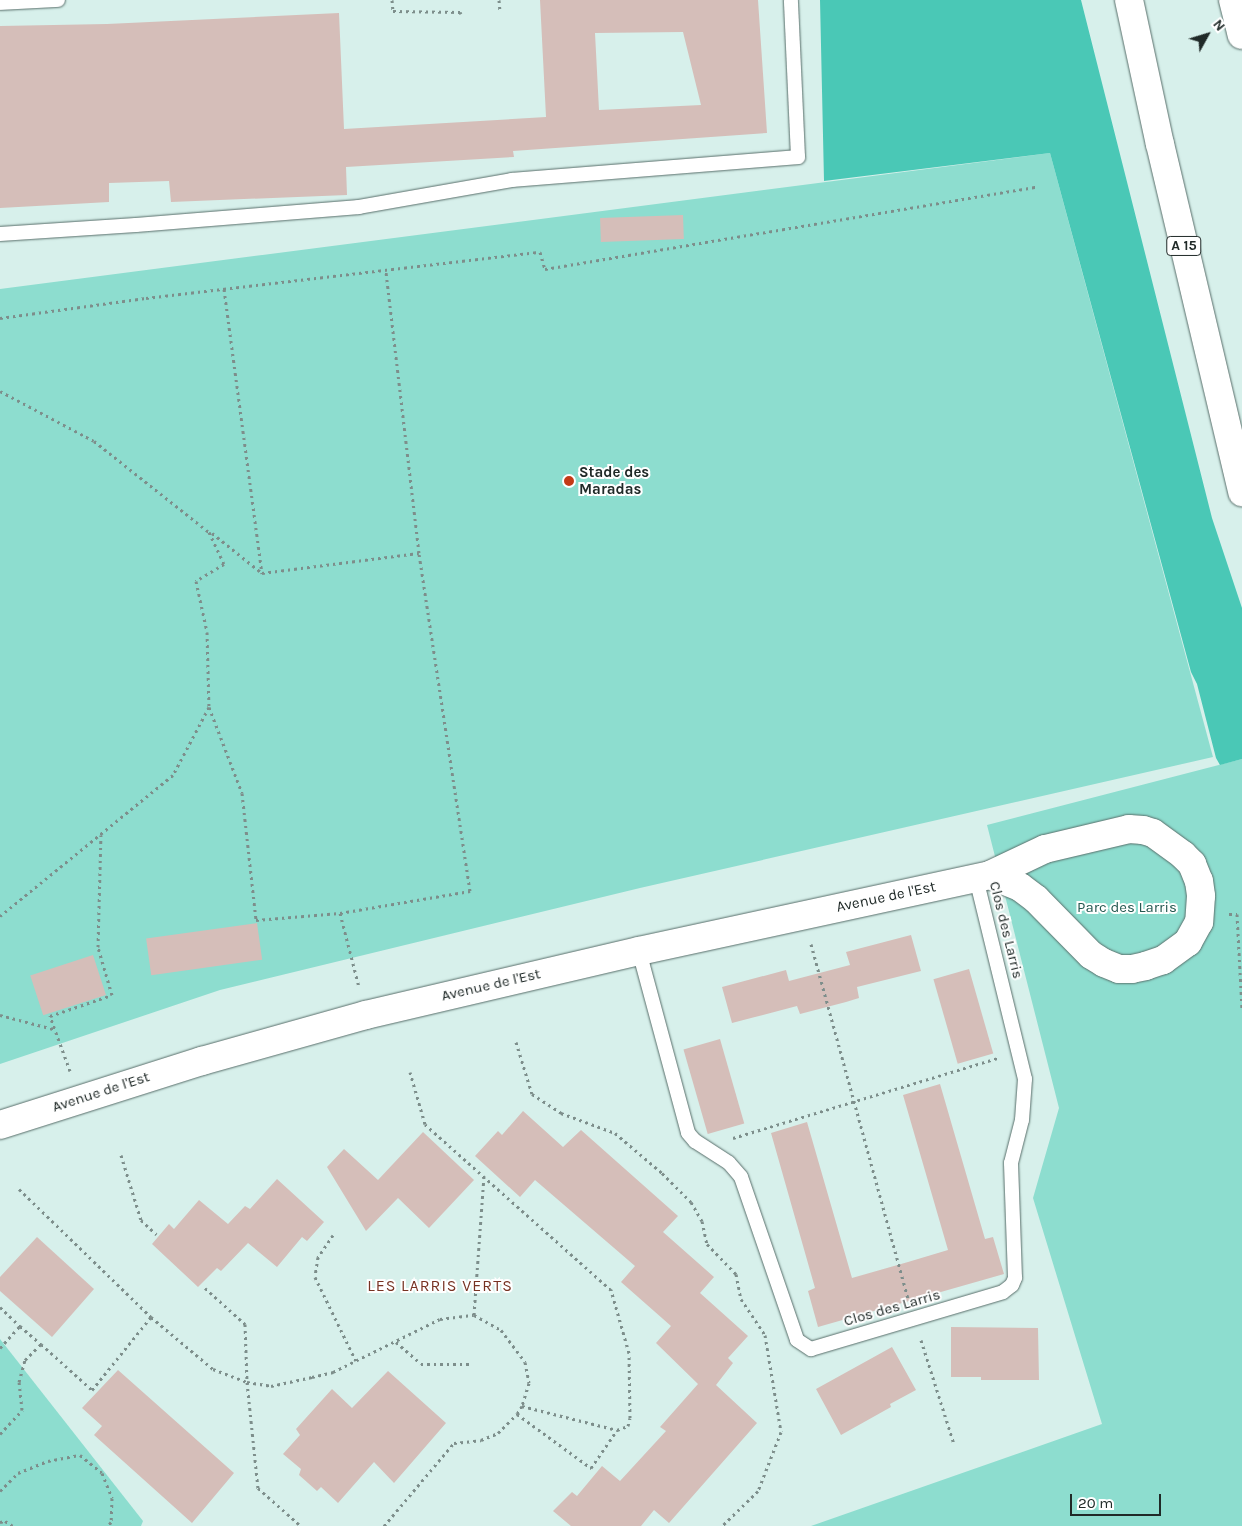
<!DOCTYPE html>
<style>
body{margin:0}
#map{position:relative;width:1242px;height:1526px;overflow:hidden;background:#d7f0eb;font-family:Karla,sans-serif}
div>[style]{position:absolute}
.green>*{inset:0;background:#8dddcf}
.forest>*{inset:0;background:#4ac8b6}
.building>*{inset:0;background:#d5beb9;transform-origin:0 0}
.path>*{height:3px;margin-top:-1.5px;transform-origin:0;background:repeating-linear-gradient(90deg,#7d8e8b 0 2.5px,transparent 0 6.5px)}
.roads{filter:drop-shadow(0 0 1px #586e6a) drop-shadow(0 0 1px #586e6a)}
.service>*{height:14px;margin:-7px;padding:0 7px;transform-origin:7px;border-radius:7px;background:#fff}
.minor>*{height:28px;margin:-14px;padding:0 14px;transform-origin:14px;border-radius:14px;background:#fff}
.motorway>*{height:28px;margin:-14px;padding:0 14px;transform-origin:14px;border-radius:14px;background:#fff}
.dots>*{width:14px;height:14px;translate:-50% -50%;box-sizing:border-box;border:2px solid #fff;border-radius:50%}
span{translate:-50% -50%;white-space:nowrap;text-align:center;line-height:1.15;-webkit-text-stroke:4px #fff;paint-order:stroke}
.shield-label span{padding:1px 4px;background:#fff;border:1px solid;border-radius:4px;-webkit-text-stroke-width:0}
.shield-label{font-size:14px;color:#202a28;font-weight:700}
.poi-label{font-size:15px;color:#202a28;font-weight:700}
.left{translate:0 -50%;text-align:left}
.street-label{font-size:15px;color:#202a28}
.park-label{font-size:15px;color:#255951}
.neighbourhood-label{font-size:16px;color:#773323;letter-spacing:1px}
.north{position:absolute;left:1182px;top:10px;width:50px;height:50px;-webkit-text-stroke:4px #fff;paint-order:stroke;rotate:51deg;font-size:14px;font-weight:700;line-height:20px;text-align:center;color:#202a28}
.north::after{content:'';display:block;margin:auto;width:18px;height:22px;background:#202a28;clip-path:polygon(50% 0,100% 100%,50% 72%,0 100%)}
.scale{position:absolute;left:1070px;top:1494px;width:91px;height:22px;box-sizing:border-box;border:2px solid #202a28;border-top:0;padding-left:6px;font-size:15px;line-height:18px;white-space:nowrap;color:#202a28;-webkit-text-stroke:4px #fff;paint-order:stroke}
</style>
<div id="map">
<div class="green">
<div style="clip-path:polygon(1050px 153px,1213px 757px,640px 888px,220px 990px,0 1064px,0 289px)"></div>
<div style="clip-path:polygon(1242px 759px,1242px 1526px,811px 1526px,1102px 1424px,1033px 1198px,1059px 1108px,987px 825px)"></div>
<div style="clip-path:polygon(0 1339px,143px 1521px,141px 1526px,0 1526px)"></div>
</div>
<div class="forest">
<div style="clip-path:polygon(820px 0,1081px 0,1212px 518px,1242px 608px,1242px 759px,1220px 765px,1216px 758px,1197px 684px,1191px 672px,1050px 153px,824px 181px)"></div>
</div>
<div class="building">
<div style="clip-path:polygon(evenodd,540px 0,758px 0,767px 133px,513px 151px,514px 157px,346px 167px,347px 195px,171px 202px,169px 181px,109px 183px,109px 202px,0 208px,0 26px,107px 24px,339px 13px,344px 129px,546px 117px,540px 0,683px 32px,701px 105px,599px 110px,595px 33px,683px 32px)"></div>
<div style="left:683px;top:215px;width:24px;height:83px;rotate:88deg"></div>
<div style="left:257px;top:923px;width:37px;height:112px;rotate:82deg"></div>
<div style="clip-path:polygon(911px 935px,921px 971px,857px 987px,859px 998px,846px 1002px,800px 1014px,797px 1006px,732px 1023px,722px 987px,786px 970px,789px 981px,850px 965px,846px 952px)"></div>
<div style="left:93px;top:955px;width:42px;height:66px;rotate:72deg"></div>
<div style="left:969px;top:969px;width:88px;height:37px;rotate:74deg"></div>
<div style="left:720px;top:1039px;width:88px;height:38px;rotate:74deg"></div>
<div style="clip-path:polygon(940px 1084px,985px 1239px,993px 1237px,1004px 1274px,818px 1327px,808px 1291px,815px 1288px,771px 1133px,807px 1122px,852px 1278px,908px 1262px,948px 1250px,903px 1095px)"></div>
<div style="clip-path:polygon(523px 1111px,563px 1147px,581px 1130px,678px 1216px,663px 1232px,714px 1277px,700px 1293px,748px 1336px,728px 1358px,733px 1363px,716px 1385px,757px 1423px,669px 1523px,654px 1510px,641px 1526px,571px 1526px,553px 1511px,572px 1492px,577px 1496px,602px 1466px,620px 1481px,666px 1431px,660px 1427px,698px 1384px,656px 1343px,671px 1326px,621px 1282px,635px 1266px,535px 1180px,520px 1197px,475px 1156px,498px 1131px,502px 1135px)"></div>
<div style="clip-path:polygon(423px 1132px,474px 1180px,429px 1228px,398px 1198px,366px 1231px,327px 1167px,344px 1149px,378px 1180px)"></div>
<div style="clip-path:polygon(277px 1179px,324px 1222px,307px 1241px,302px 1237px,277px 1267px,248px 1243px,221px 1271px,217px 1268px,198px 1287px,152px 1244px,169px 1224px,174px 1229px,199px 1200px,228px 1224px,245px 1206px,250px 1209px)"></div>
<div style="clip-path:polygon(37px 1237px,94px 1289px,52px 1337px,0 1291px,0 1277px)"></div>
<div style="clip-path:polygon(951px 1327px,1038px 1328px,1039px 1380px,981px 1380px,981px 1377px,951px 1377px)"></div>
<div style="clip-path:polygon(892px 1347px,916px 1390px,890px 1404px,891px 1407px,841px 1435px,816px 1389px)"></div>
<div style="clip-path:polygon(118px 1370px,234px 1473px,192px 1523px,94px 1435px,102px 1426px,82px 1408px)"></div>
<div style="clip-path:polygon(388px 1371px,446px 1423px,394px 1483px,374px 1462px,338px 1503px,321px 1487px,317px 1491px,299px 1475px,301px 1469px,283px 1454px,300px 1435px,296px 1429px,332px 1389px,352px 1408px)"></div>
</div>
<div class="path">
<div style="left:392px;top:0;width:11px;rotate:85deg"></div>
<div style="left:393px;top:11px;width:67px;rotate:0.9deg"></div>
<div style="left:460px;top:12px;width:2px;rotate:63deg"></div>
<div style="left:499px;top:0;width:12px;rotate:85deg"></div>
<div style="left:224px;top:289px;width:287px;rotate:82.4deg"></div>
<div style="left:0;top:318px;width:147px;rotate:-7.8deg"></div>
<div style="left:146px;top:298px;width:397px;rotate:-6.7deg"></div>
<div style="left:540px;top:252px;width:18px;rotate:74deg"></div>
<div style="left:545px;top:269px;width:498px;rotate:-9.5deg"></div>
<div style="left:0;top:391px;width:106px;rotate:28deg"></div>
<div style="left:94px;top:441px;width:147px;rotate:38.4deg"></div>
<div style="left:209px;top:532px;width:35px;rotate:65deg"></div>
<div style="left:224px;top:564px;width:33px;rotate:149deg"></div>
<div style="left:196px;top:581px;width:52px;rotate:77.8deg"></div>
<div style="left:207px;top:632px;width:75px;rotate:88.5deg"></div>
<div style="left:209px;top:707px;width:77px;rotate:117.9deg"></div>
<div style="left:173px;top:775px;width:223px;rotate:140.8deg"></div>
<div style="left:212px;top:533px;width:64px;rotate:38.7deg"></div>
<div style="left:262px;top:573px;width:158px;rotate:-7.3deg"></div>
<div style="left:209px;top:707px;width:92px;rotate:69deg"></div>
<div style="left:242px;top:793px;width:128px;rotate:83.7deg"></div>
<div style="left:256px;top:920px;width:84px;rotate:-4.8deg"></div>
<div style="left:340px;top:913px;width:132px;rotate:-9.6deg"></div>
<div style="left:470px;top:891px;width:342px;rotate:-98.6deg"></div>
<div style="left:419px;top:553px;width:285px;rotate:-96.7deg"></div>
<div style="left:340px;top:913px;width:76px;rotate:75.6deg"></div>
<div style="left:1229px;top:914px;width:8px"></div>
<div style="left:1237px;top:914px;width:95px;rotate:87deg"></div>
<div style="left:811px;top:944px;width:367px;rotate:74.7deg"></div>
<div style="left:0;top:1015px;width:55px;rotate:14.8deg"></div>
<div style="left:516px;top:1042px;width:54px;rotate:72.9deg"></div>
<div style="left:532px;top:1094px;width:35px;rotate:33deg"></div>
<div style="left:561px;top:1113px;width:58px;rotate:20.3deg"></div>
<div style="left:615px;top:1133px;width:62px;rotate:40.4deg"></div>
<div style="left:662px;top:1173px;width:41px;rotate:45deg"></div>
<div style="left:691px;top:1202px;width:22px;rotate:60deg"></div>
<div style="left:702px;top:1221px;width:24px;rotate:78deg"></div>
<div style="left:707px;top:1244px;width:42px;rotate:46deg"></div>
<div style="left:736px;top:1274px;width:25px;rotate:79deg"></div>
<div style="left:741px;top:1299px;width:43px;rotate:56.3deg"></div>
<div style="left:765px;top:1335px;width:98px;rotate:80.6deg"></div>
<div style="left:781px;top:1432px;width:63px;rotate:111.3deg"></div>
<div style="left:758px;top:1491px;width:50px;rotate:135.8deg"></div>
<div style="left:70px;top:1071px;width:59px;rotate:-110deg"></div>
<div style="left:50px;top:1016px;width:65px;rotate:-18.7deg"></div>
<div style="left:112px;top:995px;width:50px;rotate:-106.3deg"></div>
<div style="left:98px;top:947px;width:112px;rotate:-88.5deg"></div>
<div style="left:733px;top:1138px;width:277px;rotate:-16.8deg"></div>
<div style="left:121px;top:1155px;width:68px;rotate:72.9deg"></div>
<div style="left:141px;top:1220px;width:21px;rotate:43deg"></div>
<div style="left:19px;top:1189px;width:184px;rotate:44.1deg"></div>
<div style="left:151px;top:1317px;width:81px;rotate:40deg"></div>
<div style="left:213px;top:1369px;width:36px;rotate:21deg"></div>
<div style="left:247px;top:1382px;width:24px;rotate:9deg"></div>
<div style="left:271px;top:1386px;width:42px;rotate:-12.4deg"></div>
<div style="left:312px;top:1377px;width:22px;rotate:-13deg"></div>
<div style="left:333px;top:1372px;width:119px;rotate:-26.4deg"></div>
<div style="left:440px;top:1319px;width:34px;rotate:-7deg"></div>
<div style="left:474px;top:1315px;width:31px;rotate:29deg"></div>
<div style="left:501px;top:1330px;width:40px;rotate:53deg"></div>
<div style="left:525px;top:1362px;width:21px;rotate:79deg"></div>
<div style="left:529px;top:1383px;width:24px;rotate:107deg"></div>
<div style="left:522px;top:1406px;width:98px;rotate:14.2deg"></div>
<div style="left:617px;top:1430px;width:12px;rotate:-20deg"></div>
<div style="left:628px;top:1426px;width:8px;rotate:-76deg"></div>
<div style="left:630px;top:1418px;width:65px;rotate:-90.9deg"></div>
<div style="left:629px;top:1353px;width:66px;rotate:-105.9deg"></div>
<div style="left:611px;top:1290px;width:249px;rotate:-138.3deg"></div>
<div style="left:425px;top:1124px;width:54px;rotate:-106.1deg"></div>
<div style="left:333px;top:1235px;width:27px;rotate:124deg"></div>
<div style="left:318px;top:1257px;width:20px;rotate:99deg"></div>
<div style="left:315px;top:1277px;width:93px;rotate:64deg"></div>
<div style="left:205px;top:1288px;width:54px;rotate:42deg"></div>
<div style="left:245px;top:1324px;width:58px;rotate:88deg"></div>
<div style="left:247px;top:1382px;width:107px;rotate:84.1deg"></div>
<div style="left:258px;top:1488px;width:57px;rotate:41.5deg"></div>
<div style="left:0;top:1307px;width:28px;rotate:44deg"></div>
<div style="left:474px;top:1315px;width:139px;rotate:-85.9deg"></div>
<div style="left:921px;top:1340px;width:109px;rotate:72.4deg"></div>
<div style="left:396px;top:1342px;width:33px;rotate:41deg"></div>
<div style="left:421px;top:1364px;width:48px"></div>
<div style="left:0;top:1348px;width:30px;rotate:-48deg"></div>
<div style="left:20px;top:1326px;width:28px;rotate:41deg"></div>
<div style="left:522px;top:1406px;width:9px;rotate:122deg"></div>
<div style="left:517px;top:1414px;width:92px;rotate:36.1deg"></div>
<div style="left:591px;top:1468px;width:46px;rotate:-55.6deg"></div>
<div style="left:0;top:1434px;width:33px;rotate:-47deg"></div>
<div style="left:22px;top:1410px;width:28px;rotate:-96deg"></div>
<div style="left:19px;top:1382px;width:23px;rotate:-75deg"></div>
<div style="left:25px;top:1360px;width:23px;rotate:-45deg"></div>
<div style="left:41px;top:1344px;width:69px;rotate:42deg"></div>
<div style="left:92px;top:1390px;width:94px;rotate:-51.1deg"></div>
<div style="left:0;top:1491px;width:25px;rotate:-45deg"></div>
<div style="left:18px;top:1473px;width:32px;rotate:-22deg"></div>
<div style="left:48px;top:1461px;width:33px;rotate:-11deg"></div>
<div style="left:80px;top:1455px;width:28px;rotate:39deg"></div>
<div style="left:102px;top:1473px;width:27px;rotate:68deg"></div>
<div style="left:112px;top:1498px;width:24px;rotate:92deg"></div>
<div style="left:111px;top:1522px;width:5px;rotate:127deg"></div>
<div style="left:0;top:1522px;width:5px;rotate:-11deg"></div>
<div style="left:5px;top:1521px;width:9px;rotate:32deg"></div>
<div style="left:384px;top:1526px;width:109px;rotate:-49.9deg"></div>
<div style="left:454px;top:1443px;width:27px;rotate:-6deg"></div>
<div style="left:481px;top:1440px;width:18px;rotate:-22deg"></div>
<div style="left:498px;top:1433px;width:27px;rotate:-45deg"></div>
</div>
<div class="roads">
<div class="service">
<div style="left:0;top:3px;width:58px;rotate:-3deg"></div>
<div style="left:0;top:234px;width:136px;rotate:-3.8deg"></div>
<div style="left:136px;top:225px;width:224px;rotate:-4.6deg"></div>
<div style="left:359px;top:207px;width:155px;rotate:-10deg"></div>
<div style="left:512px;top:180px;width:287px;rotate:-4.6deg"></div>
<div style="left:798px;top:157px;width:157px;rotate:-92.6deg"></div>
<div style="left:639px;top:951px;width:188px;rotate:74.9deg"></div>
<div style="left:688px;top:1133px;width:11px;rotate:49deg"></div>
<div style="left:695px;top:1141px;width:40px;rotate:32.9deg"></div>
<div style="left:729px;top:1163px;width:18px;rotate:49deg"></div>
<div style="left:741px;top:1177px;width:172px;rotate:71deg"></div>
<div style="left:797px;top:1340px;width:17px;rotate:33deg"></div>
<div style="left:811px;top:1349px;width:200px;rotate:-16.5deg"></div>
<div style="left:1003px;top:1292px;width:11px;rotate:-38deg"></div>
<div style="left:1012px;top:1285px;width:8px;rotate:-67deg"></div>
<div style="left:1015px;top:1278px;width:115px;rotate:-92deg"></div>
<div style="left:1011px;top:1163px;width:44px;rotate:-75.7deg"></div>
<div style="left:1022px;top:1120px;width:41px;rotate:-85.8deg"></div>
<div style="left:1025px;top:1079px;width:207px;rotate:-103.7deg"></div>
</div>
<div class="minor">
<div style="left:1129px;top:829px;width:14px;rotate:4deg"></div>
<div style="left:1143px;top:830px;width:10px;rotate:17deg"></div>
<div style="left:1153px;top:833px;width:37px;rotate:36deg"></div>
<div style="left:1183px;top:855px;width:13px;rotate:45deg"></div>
<div style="left:1192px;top:864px;width:18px;rotate:68deg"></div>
<div style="left:1199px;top:881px;width:15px;rotate:82deg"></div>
<div style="left:1201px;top:896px;width:26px;rotate:94deg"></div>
<div style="left:1199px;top:922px;width:23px;rotate:119deg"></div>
<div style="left:1188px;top:942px;width:31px;rotate:144deg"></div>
<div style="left:1163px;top:960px;width:18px;rotate:161deg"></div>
<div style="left:1146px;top:966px;width:14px;rotate:168deg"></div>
<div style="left:1132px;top:969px;width:13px;rotate:180deg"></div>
<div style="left:1119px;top:969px;width:16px;rotate:-158deg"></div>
<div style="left:1104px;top:963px;width:15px;rotate:-148deg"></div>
<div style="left:1091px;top:955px;width:78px;rotate:-134.5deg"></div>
<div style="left:1036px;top:899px;width:20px;rotate:-143deg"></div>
<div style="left:1020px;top:887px;width:32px;rotate:-158deg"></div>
<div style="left:990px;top:875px;width:61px;rotate:-25.3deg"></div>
<div style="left:1045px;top:849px;width:86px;rotate:-13.4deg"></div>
<div style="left:0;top:1125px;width:212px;rotate:-17.6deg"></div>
<div style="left:202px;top:1061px;width:170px;rotate:-15.7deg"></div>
<div style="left:366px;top:1015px;width:280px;rotate:-13.2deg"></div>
<div style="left:639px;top:951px;width:359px;rotate:-12.2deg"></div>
</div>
<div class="motorway">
<div style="left:1129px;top:0;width:147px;rotate:77.9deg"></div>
<div style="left:1160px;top:144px;width:358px;rotate:76.7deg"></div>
<div style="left:1233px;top:0;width:36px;rotate:76deg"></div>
</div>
</div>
<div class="dots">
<div style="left:569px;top:481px;background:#c43a17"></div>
</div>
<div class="shield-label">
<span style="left:1184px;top:246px">A 15</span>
</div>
<div class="poi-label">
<span class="left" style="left:579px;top:481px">Stade des<br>Maradas</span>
</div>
<div class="street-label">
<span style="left:886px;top:897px;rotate:-12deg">Avenue de l'Est</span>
<span style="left:1006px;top:930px;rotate:76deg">Clos des Larris</span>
<span style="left:491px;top:985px;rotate:-13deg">Avenue de l'Est</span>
<span style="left:101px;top:1092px;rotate:-18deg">Avenue de l'Est</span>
<span style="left:892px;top:1308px;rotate:-16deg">Clos des Larris</span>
</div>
<div class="park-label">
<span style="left:1127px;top:908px">Parc des Larris</span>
</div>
<div class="neighbourhood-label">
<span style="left:440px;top:1286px">LES LARRIS VERTS</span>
</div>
<div class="north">N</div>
<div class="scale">20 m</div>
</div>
